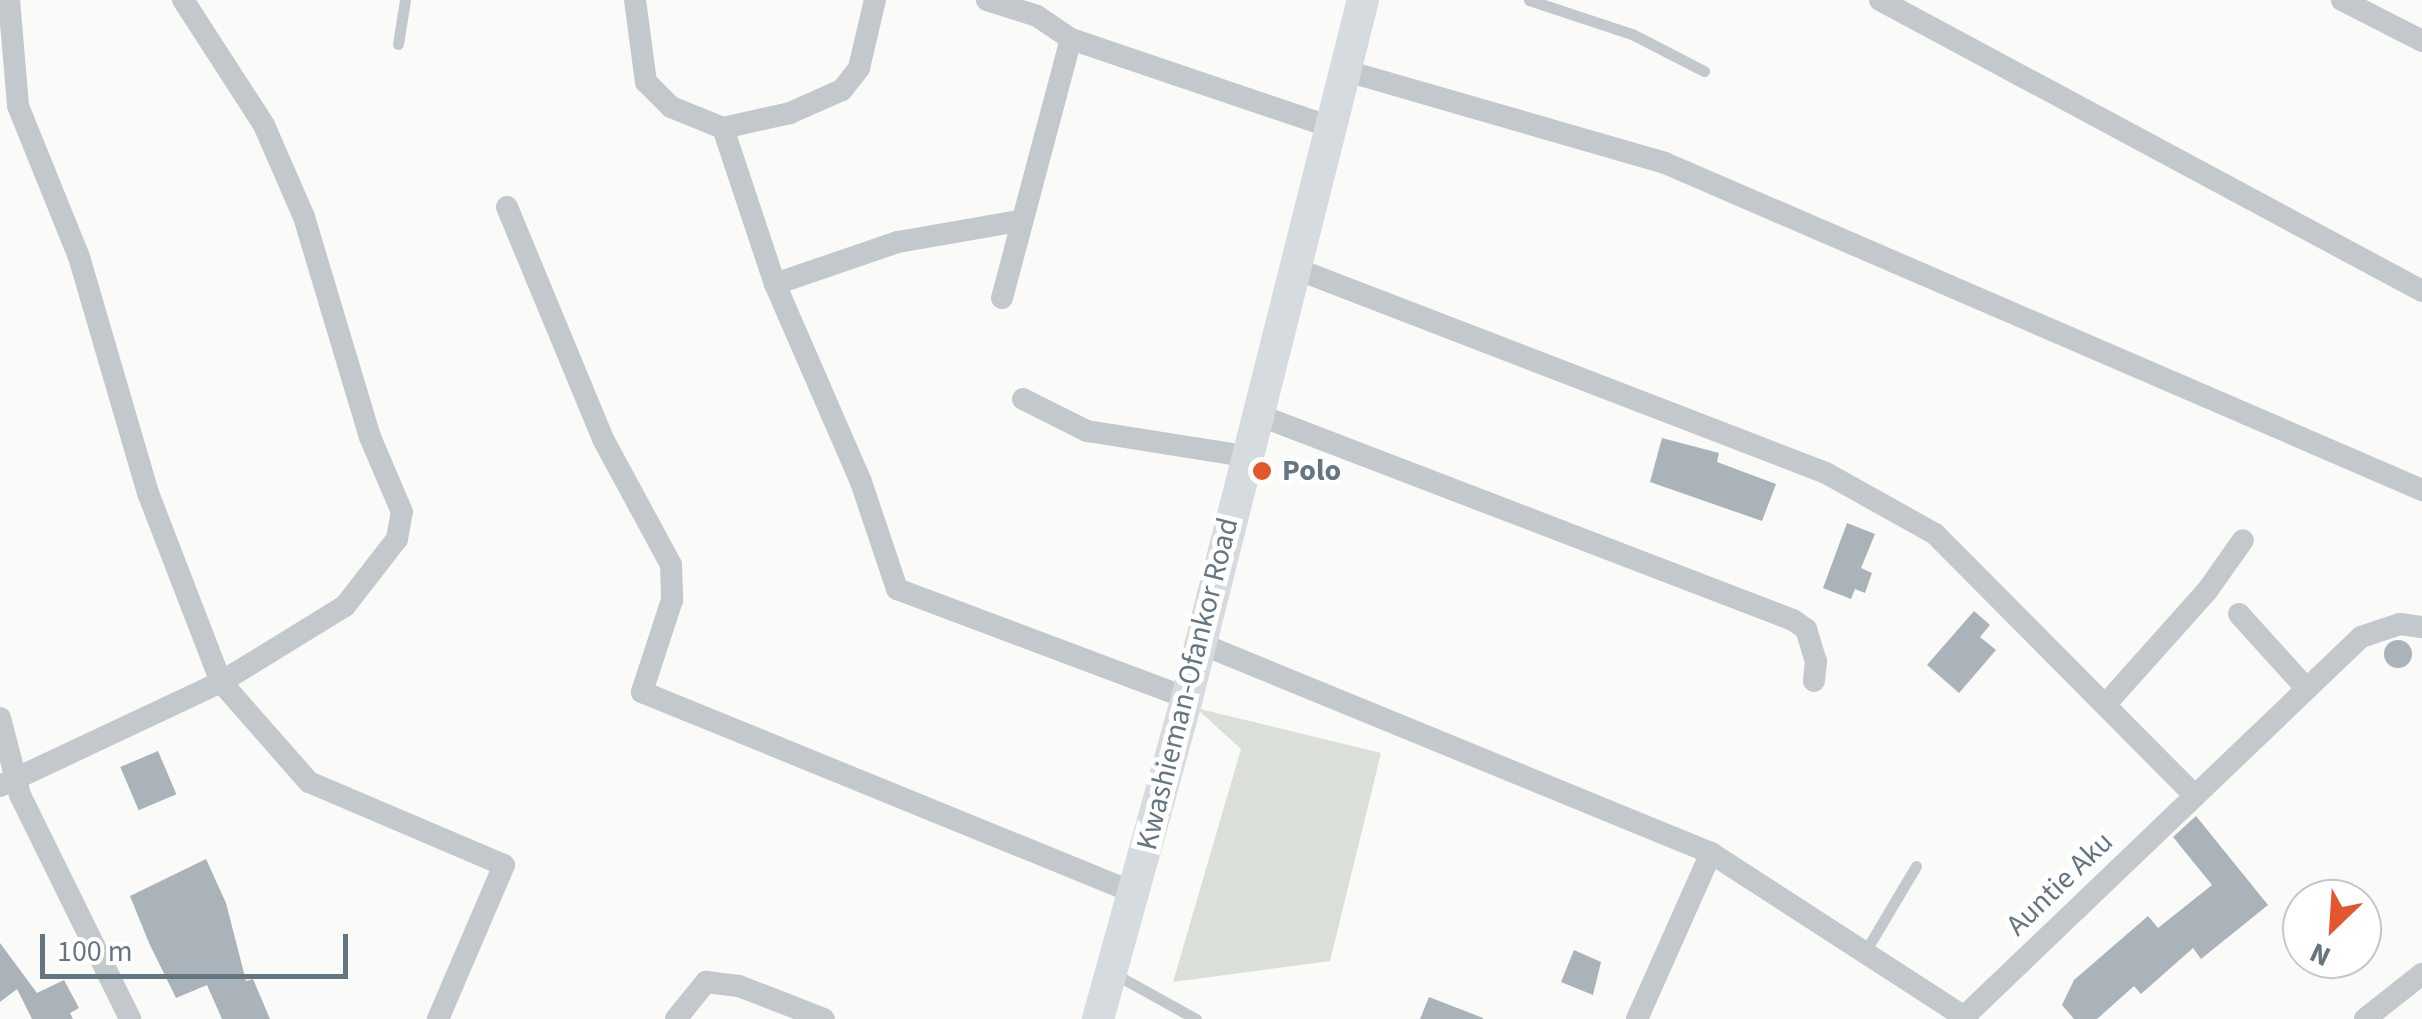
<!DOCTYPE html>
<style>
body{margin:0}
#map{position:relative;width:2422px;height:1019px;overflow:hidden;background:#fafaf8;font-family:"Source Sans 3",sans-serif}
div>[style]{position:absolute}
.green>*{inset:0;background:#dadfd7}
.building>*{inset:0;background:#aab3b9;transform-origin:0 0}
.round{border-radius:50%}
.service>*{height:11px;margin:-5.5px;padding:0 5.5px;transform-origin:5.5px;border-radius:5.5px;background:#c3c8cc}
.minor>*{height:22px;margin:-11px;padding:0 11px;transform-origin:11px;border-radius:11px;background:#c3c8cc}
.secondary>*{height:32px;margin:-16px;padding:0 16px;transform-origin:16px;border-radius:16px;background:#d6dbdf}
.dots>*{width:28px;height:28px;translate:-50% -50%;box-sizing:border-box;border:5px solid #fff;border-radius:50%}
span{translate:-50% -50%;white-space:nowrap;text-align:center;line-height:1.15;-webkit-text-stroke:10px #fff;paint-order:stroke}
.poi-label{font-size:30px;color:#657683;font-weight:700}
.left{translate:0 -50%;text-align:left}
.street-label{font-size:30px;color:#657683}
.north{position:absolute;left:2282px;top:879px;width:100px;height:100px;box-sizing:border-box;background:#fff;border:2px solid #c1c8cd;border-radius:50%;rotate:205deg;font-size:28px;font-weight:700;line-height:40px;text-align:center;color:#657683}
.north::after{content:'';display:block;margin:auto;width:35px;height:45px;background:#e4572e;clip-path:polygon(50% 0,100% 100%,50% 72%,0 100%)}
.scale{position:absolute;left:40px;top:934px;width:308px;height:45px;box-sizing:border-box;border:5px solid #657683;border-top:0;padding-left:12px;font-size:30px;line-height:35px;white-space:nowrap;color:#657683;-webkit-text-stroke:8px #fff;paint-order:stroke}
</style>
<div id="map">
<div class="green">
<div style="clip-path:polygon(1196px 708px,1381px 753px,1330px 961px,1173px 982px,1241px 749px)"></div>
</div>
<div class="building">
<div style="clip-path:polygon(1662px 438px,1719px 453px,1717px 462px,1776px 484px,1762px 521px,1650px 482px)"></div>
<div style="clip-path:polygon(1847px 523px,1875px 534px,1861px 568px,1872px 573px,1865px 593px,1855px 589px,1851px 599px,1823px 588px)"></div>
<div style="clip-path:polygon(1974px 611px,1990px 625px,1980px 637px,1996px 650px,1959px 693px,1927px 665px)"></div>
<div class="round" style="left:2384px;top:640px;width:28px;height:28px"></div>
<div style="left:158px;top:751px;width:47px;height:41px;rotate:67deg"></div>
<div style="clip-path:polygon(2196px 816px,2268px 905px,2201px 959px,2193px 948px,2141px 994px,2134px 986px,2097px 1019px,2074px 1019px,2062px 1005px,2074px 980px,2148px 916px,2158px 928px,2212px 885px,2173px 837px)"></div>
<div style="clip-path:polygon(206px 859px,226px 903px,246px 981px,253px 979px,270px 1019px,222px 1019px,207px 985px,176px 998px,149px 943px,130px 896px)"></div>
<div style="clip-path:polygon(0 943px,37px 993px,64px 980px,79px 1008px,70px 1013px,73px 1019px,32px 1019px,17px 989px,0 1002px)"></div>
<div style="clip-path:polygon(1574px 950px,1601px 962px,1593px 995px,1561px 982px)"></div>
<div style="clip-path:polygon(1429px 997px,1483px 1018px,1483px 1019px,1420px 1019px)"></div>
</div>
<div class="service">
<div style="left:1529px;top:0;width:108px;rotate:18.3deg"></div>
<div style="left:1632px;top:34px;width:81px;rotate:27.2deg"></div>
<div style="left:398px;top:44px;width:45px;rotate:-81deg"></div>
<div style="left:1865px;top:952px;width:100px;rotate:-59.3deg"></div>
<div style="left:1113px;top:973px;width:95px;rotate:29deg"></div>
</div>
<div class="minor">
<div style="left:9px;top:0;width:106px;rotate:85.1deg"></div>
<div style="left:18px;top:106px;width:163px;rotate:68deg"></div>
<div style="left:79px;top:257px;width:246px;rotate:73.7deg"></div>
<div style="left:148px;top:493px;width:203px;rotate:68.9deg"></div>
<div style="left:221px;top:682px;width:133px;rotate:48.7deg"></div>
<div style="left:309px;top:782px;width:212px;rotate:23.1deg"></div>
<div style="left:504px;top:865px;width:168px;rotate:113.2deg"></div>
<div style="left:635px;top:0;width:83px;rotate:82.4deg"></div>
<div style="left:646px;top:82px;width:35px;rotate:45deg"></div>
<div style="left:671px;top:107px;width:56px;rotate:22deg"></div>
<div style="left:723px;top:128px;width:69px;rotate:-12.6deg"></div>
<div style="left:790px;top:113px;width:57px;rotate:-23.9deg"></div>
<div style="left:842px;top:90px;width:28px;rotate:-52deg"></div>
<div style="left:859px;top:68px;width:70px;rotate:-76.8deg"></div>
<div style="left:987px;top:0;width:52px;rotate:17.7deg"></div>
<div style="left:1037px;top:16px;width:41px;rotate:34.1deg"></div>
<div style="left:1071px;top:39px;width:271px;rotate:18.7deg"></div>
<div style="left:1880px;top:0;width:615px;rotate:28.23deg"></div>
<div style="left:2342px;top:0;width:90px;rotate:27.1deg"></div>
<div style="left:1343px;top:70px;width:335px;rotate:16.1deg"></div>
<div style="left:1665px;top:163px;width:825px;rotate:23.36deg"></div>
<div style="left:723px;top:128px;width:164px;rotate:71.6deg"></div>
<div style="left:775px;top:284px;width:216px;rotate:66.5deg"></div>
<div style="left:861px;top:482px;width:113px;rotate:71.4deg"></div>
<div style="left:897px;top:589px;width:310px;rotate:20.6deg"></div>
<div style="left:507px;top:207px;width:251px;rotate:67.5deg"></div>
<div style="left:603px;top:439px;width:143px;rotate:61.6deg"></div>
<div style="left:671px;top:565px;width:35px;rotate:88deg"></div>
<div style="left:672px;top:600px;width:97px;rotate:108.1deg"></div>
<div style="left:642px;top:692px;width:532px;rotate:22.18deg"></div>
<div style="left:1294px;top:268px;width:570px;rotate:21.07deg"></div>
<div style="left:1826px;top:473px;width:125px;rotate:29.2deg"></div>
<div style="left:1935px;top:534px;width:369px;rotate:45.2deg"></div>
<div style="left:775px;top:284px;width:130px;rotate:-18.9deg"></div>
<div style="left:898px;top:242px;width:122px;rotate:-9.9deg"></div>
<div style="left:1002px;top:298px;width:268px;rotate:-75.1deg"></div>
<div style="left:1023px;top:399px;width:72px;rotate:26.6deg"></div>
<div style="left:1087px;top:431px;width:159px;rotate:9deg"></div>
<div style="left:1256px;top:414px;width:575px;rotate:20.99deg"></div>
<div style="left:1793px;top:620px;width:16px;rotate:35deg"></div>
<div style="left:1806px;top:629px;width:34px;rotate:73deg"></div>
<div style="left:1816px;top:661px;width:20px;rotate:96deg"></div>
<div style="left:2239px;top:614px;width:101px;rotate:47.8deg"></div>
<div style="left:1199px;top:643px;width:553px;rotate:22.3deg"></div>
<div style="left:1711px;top:853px;width:306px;rotate:32.9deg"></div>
<div style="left:2105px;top:705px;width:153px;rotate:-48.2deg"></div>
<div style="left:2207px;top:591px;width:62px;rotate:-54.8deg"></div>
<div style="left:0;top:718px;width:80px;rotate:75.4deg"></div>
<div style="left:20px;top:795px;width:250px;rotate:63.8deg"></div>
<div style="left:0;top:786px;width:244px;rotate:-25.2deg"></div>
<div style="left:221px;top:682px;width:145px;rotate:-31.5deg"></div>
<div style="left:345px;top:606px;width:85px;rotate:-52.2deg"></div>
<div style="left:397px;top:539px;width:27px;rotate:-80deg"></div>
<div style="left:402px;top:512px;width:82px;rotate:-113.1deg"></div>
<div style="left:370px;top:437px;width:230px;rotate:-106.7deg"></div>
<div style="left:304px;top:217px;width:100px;rotate:-113.5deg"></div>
<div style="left:264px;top:125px;width:149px;rotate:-122.9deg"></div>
<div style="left:1965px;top:1016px;width:548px;rotate:-43.74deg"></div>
<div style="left:2361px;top:637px;width:41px;rotate:-18.4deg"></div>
<div style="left:2400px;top:624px;width:22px;rotate:8deg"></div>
<div style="left:676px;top:1019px;width:48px;rotate:-51deg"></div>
<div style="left:706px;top:982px;width:33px;rotate:7deg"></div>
<div style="left:739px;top:986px;width:91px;rotate:21.2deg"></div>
<div style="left:1637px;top:1019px;width:182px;rotate:-66deg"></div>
<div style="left:2365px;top:1019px;width:73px;rotate:-38.3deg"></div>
</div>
<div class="secondary">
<div style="left:1098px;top:1019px;width:333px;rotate:-74.5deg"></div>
<div style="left:1187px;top:698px;width:720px;rotate:-75.85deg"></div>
</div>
<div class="dots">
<div style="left:1262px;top:471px;background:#e4572e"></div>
</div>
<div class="poi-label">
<span class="left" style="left:1282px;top:471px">Polo</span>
</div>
<div class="street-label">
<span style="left:1188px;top:684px;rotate:-76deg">Kwashieman-Ofankor Road</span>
<span style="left:2060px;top:884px;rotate:-44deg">Auntie Aku</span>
</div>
<div class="north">N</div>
<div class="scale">100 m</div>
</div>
